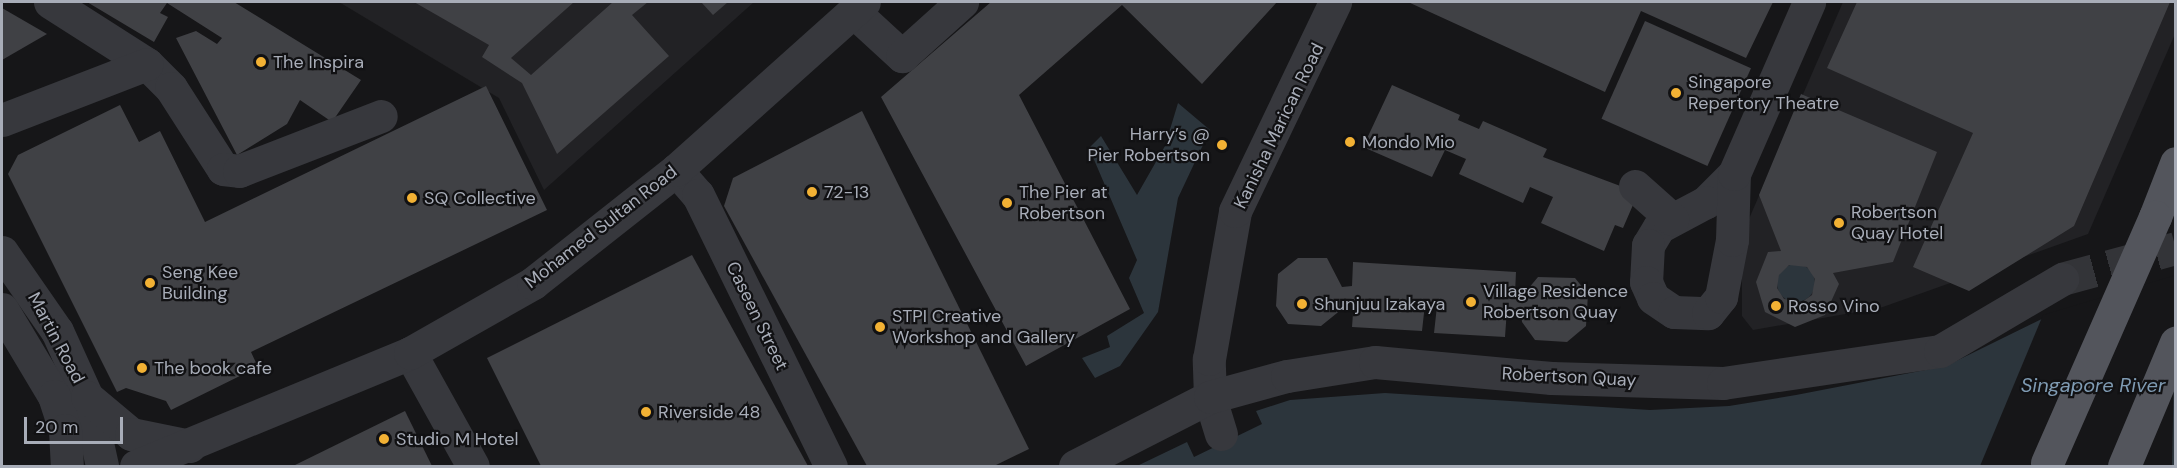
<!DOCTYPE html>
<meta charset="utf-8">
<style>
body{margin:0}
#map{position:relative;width:2177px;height:468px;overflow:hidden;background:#161618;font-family:"DM Sans",sans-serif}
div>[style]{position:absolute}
.built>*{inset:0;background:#222225}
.water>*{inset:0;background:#2c353c}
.round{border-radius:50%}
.pier>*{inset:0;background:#161618}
.building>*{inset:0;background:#404145;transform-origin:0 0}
.minor-tunnel>*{height:33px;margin-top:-16.5px;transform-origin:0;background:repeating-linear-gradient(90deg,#333438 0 33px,transparent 0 49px)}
.minor>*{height:33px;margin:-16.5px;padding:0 16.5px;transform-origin:16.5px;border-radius:16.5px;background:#37383d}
.major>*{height:33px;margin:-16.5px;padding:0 16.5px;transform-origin:16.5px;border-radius:16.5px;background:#53555c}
.major-bridge>*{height:33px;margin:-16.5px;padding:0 16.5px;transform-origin:16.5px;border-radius:16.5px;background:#53555c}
.dots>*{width:16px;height:16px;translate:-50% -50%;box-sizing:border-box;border:3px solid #111113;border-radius:50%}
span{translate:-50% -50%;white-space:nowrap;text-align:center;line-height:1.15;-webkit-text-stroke:4.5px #111113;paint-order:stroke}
.poi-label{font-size:18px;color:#a8adb8}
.left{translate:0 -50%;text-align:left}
.right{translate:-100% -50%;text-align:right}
.street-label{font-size:18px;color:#a8adb8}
.water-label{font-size:20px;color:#7f9bb3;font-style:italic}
.frame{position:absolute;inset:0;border:3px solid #a8adb8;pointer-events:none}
.scale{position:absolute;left:24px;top:417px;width:99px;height:27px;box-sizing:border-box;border:3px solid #a8adb8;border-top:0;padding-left:8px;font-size:18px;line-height:21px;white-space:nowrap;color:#a8adb8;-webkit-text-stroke:4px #111113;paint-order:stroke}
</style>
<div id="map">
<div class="built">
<div style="clip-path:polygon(339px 2px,754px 2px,544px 190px,499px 98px)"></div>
<div style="clip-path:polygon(1843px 2px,2175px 2px,2175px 34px,2088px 234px,1880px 308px,1753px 330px,1742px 316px,1742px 235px)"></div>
</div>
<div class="water">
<div style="clip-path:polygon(1178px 103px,1210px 130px,1178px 198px,1158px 312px,1120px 366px,1095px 378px,1082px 358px,1110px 347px,1107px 336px,1144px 313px,1129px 278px,1137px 260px,1089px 148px,1101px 136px,1137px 195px,1165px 146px)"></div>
<div class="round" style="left:1777px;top:264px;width:38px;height:38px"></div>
<div style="clip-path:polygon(2175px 278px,2175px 466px,1137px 466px,1187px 442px,1194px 457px,1262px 424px,1256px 411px,1290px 400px,1385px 393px,1650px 410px,1729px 406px,1796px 395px,1946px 366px,2050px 315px)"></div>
</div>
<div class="pier">
<div style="clip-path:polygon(2176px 275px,2172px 466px,1980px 466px,2043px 315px)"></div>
</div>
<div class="building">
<div style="clip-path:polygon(87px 2px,234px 2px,361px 80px,332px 122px,300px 100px,287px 124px,237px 155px,176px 38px,196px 31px,217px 44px,222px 38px,167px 3px,160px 13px,168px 17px,154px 42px)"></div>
<div style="clip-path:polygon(414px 2px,574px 2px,511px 58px,531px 75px,613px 2px,648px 2px,632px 15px,669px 56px,557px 154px,522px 83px,482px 57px,489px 45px)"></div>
<div style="clip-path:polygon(701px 2px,728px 2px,713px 15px)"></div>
<div style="clip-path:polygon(991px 2px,1277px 2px,1202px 84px,1122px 5px,1019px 95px,1130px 309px,1026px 366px,881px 97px)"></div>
<div style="clip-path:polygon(1408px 2px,1773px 2px,1746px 58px,1641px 11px,1605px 92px)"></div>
<div style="clip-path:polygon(1857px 2px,2170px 2px,2074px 226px,1969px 291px,1913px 267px,1973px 133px,1827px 68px)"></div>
<div style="clip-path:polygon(2px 8px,47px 34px,2px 60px)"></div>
<div style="left:1645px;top:21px;width:116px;height:107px;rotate:24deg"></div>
<div style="clip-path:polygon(1392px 85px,1460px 115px,1458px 120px,1479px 129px,1483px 121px,1547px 149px,1543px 157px,1631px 190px,1636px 198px,1623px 228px,1615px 225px,1604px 251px,1541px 223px,1553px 197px,1530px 187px,1523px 203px,1459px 174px,1466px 159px,1445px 150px,1432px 177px,1363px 147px)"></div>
<div style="clip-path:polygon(486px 86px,547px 210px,251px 352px,258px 367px,171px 410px,166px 401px,126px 388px,117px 392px,8px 174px,18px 155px,120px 105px,139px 142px,160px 131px,205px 222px)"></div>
<div style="clip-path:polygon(evenodd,1801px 94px,1937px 152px,1893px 262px,1833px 273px,1839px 284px,1825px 315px,1795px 327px,1765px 312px,1756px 282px,1768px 252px,1781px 251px,1759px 195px,1801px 94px,1789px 265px,1807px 267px,1815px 279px,1812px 295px,1802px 302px,1784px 299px,1777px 288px,1779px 275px,1789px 265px)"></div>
<div style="clip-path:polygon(862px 111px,1029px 449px,994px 466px,867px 466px,724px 206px,733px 178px)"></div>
<div style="clip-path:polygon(692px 255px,808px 466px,541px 466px,487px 358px)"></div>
<div style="clip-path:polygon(1298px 258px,1327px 258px,1342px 287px,1352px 286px,1353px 262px,1516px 272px,1515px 294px,1523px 295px,1538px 277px,1575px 278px,1588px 294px,1586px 326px,1567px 342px,1535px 340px,1522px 322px,1521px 311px,1507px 309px,1505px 337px,1434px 333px,1437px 306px,1425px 304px,1422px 331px,1352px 327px,1354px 299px,1341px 299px,1342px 309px,1321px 326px,1288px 324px,1276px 306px,1278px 274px)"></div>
<div style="clip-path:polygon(405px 411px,432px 466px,293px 466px)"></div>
</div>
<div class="minor-tunnel">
<div style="left:2062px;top:279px;width:118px;rotate:-15.2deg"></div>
</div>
<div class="minor">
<div style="left:50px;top:2px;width:115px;rotate:32.6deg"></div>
<div style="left:147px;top:64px;width:34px;rotate:45deg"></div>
<div style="left:171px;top:88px;width:96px;rotate:57.3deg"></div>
<div style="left:223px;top:169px;width:16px;rotate:7deg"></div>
<div style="left:239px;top:171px;width:152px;rotate:-21.2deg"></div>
<div style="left:853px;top:11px;width:67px;rotate:42.6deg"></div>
<div style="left:902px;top:56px;width:81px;rotate:-42deg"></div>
<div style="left:2px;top:120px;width:155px;rotate:-21.1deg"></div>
<div style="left:676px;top:170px;width:33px;rotate:49deg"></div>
<div style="left:698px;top:195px;width:302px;rotate:63.9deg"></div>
<div style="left:1734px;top:174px;width:40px;rotate:135deg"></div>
<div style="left:1706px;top:202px;width:53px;rotate:152deg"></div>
<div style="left:1659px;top:227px;width:21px;rotate:121deg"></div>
<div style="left:1648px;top:245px;width:37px;rotate:93deg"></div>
<div style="left:1646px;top:282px;width:17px;rotate:66deg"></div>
<div style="left:1653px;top:298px;width:25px;rotate:34deg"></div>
<div style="left:1674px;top:312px;width:34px;rotate:2deg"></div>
<div style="left:1708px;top:313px;width:21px;rotate:-51deg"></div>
<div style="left:1721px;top:297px;width:58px;rotate:-79.1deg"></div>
<div style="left:1732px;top:240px;width:66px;rotate:-88.3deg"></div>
<div style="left:1734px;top:174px;width:188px;rotate:-66.4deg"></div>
<div style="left:1635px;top:186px;width:50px;rotate:41.7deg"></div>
<div style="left:2px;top:252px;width:96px;rotate:55.2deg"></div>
<div style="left:57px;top:331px;width:72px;rotate:65.6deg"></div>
<div style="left:87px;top:397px;width:71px;rotate:77.7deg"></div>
<div style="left:2px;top:309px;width:101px;rotate:59.1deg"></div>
<div style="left:54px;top:396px;width:36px;rotate:72deg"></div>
<div style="left:65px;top:430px;width:36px;rotate:87deg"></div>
<div style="left:410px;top:353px;width:129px;rotate:60.9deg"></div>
<div style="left:87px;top:397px;width:57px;rotate:40.1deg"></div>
<div style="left:131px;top:434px;width:60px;rotate:11.5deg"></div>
<div style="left:1221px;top:434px;width:39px;rotate:-107deg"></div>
<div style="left:1210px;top:397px;width:38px;rotate:-92deg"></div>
<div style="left:1209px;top:359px;width:150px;rotate:-80deg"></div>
<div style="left:1235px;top:211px;width:232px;rotate:-64.4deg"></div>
<div style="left:136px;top:466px;width:296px;rotate:-22.4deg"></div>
<div style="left:410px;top:353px;width:142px;rotate:-29.6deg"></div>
<div style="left:533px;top:283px;width:182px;rotate:-38.3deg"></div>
<div style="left:676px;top:170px;width:252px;rotate:-41.8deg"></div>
<div style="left:1075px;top:466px;width:152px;rotate:-27.1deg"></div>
<div style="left:1210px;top:397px;width:80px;rotate:-15.3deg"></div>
<div style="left:1287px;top:376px;width:89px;rotate:-9deg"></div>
<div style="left:1375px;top:362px;width:177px;rotate:5.2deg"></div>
<div style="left:1551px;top:378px;width:172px;rotate:1.7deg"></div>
<div style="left:1723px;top:383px;width:219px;rotate:-8.4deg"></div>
<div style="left:1940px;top:351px;width:142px;rotate:-30.5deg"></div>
</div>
<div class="major">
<div style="left:2155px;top:217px;width:58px;rotate:-68.7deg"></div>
<div style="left:2124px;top:466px;width:134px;rotate:-67.2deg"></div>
</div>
<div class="major-bridge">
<div style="left:2047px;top:463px;width:269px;rotate:-66.3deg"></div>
</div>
<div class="dots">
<div style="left:261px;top:62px;background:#f2b134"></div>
<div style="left:1676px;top:93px;background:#f2b134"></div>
<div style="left:1350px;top:142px;background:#f2b134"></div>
<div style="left:1222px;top:145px;background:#f2b134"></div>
<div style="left:812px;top:192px;background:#f2b134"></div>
<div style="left:412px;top:198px;background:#f2b134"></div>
<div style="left:1007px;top:203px;background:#f2b134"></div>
<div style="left:1839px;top:223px;background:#f2b134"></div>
<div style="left:150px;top:283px;background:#f2b134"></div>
<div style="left:1471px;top:302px;background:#f2b134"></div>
<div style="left:1302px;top:304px;background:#f2b134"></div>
<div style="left:1776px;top:306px;background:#f2b134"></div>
<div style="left:880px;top:327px;background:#f2b134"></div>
<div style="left:142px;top:368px;background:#f2b134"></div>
<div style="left:646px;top:412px;background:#f2b134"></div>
<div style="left:384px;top:439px;background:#f2b134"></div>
</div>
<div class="poi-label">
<span class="left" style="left:273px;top:62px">The Inspira</span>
<span class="left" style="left:1688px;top:93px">Singapore<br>Repertory Theatre</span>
<span class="right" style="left:1210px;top:145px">Harry’s @<br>Pier Robertson</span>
<span class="left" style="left:1362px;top:142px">Mondo Mio</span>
<span class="left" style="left:824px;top:192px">72-13</span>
<span class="left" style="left:1019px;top:203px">The Pier at<br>Robertson</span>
<span class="left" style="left:424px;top:198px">SQ Collective</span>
<span class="left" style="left:1851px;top:223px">Robertson<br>Quay Hotel</span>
<span class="left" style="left:162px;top:283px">Seng Kee<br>Building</span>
<span class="left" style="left:1483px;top:302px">Village Residence<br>Robertson Quay</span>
<span class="left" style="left:1314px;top:304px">Shunjuu Izakaya</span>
<span class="left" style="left:1788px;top:306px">Rosso Vino</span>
<span class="left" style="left:892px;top:327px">STPI Creative<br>Workshop and Gallery</span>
<span class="left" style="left:154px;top:368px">The book cafe</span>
<span class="left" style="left:658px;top:412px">Riverside 48</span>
<span class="left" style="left:396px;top:439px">Studio M Hotel</span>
</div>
<div class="street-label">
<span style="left:1279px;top:126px;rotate:-64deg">Kanisha Marican Road</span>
<span style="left:601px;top:227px;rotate:-38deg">Mohamed Sultan Road</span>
<span style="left:757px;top:316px;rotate:64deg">Caseen Street</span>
<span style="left:56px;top:338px;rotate:62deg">Martin Road</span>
<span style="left:1569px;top:377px;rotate:3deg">Robertson Quay</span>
</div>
<div class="water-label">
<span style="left:2093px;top:385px">Singapore River</span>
</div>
<div class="frame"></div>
<div class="scale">20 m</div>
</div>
